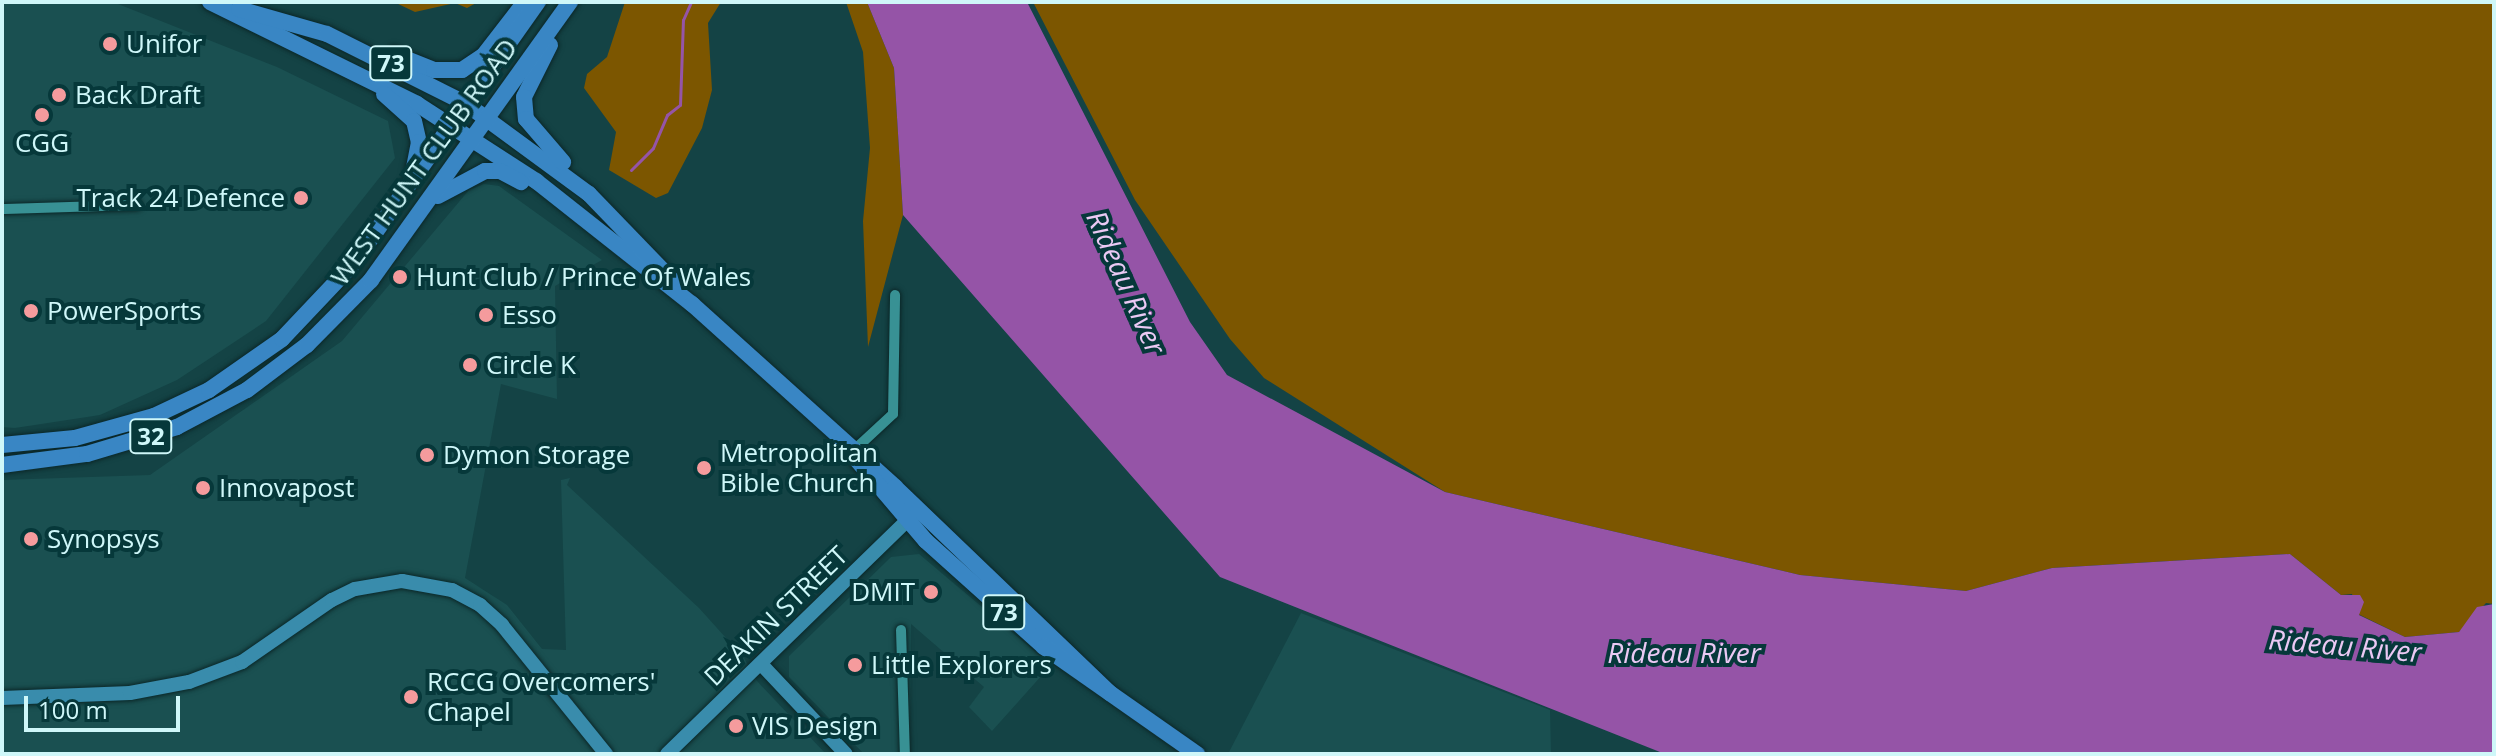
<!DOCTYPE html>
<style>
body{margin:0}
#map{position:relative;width:2496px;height:756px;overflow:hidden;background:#144345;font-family:"Open Sans",sans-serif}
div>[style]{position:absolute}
.built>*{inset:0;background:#1a5051}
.green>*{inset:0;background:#7c5600}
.water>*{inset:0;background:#9554a7}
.stream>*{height:3px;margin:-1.5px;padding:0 1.5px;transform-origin:1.5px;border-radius:1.5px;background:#9554a7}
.roads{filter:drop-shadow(0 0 2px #0b2728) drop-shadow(0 0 2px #0b2728)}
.street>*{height:10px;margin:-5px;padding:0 5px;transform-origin:5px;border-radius:5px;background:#389194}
.secondary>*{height:14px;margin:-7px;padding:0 7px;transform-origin:7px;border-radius:7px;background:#398cac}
.primary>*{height:16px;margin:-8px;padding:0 8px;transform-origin:8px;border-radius:8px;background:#3986c4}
.dots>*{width:22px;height:22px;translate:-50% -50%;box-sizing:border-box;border:4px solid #06383a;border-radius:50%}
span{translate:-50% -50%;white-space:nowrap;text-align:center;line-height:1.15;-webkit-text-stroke:8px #06383a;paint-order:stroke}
.shield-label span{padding:2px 6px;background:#06383a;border:2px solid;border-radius:6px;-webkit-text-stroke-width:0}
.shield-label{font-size:24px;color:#cff7f9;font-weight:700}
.poi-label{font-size:26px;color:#cff7f9}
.left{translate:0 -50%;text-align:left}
.right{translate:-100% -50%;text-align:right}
.street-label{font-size:26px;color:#cff7f9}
.water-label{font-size:28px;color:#ebc9f4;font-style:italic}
.frame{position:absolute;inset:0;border:4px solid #cff7f9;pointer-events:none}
.scale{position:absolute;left:24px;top:696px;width:156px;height:36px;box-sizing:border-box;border:4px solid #cff7f9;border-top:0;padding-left:10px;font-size:24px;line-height:28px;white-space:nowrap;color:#cff7f9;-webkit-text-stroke:6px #06383a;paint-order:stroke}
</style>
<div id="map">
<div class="built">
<div style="clip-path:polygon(2px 2px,113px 2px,277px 67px,388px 121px,395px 158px,266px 321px,177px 380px,100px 415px,15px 428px,2px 427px)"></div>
<div style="clip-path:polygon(484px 184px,499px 186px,602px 260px,555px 286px,557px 399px,501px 384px,465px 578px,507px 605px,542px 649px,566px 650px,561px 480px,570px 478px,567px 485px,699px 608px,744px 658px,757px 681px,826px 754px,2px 754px,2px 480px,150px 475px,342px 341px,469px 190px)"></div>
<div style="clip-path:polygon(919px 554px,1051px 665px,992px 731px,969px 707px,984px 687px,911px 624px,910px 754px,864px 754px,789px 677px,789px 656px,891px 557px)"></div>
<div style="clip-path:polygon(1301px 613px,1550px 710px,1551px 754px,1228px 754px)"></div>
</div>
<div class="green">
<div style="clip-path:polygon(394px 2px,478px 2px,467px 8px,455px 3px,415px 12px)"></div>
<div style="clip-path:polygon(625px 2px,721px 2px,708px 23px,712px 90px,702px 128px,668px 193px,656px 198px,609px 170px,616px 132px,584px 88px,587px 74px,607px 57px)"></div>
<div style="clip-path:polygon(846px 2px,867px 2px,894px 68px,903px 215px,868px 347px,863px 221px,870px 148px,863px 52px)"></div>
<div style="clip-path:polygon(1033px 2px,2494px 2px,2494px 604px,2486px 603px,2459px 632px,2405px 637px,2358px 614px,2352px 594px,2341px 595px,2290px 554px,2052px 568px,1966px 591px,1800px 575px,1445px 492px,1264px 378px,1230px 339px,1135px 200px)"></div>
</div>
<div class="water">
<div style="clip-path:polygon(867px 2px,1027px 2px,1190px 322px,1227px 375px,1445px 492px,1800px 575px,1966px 591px,2052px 568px,2290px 554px,2341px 595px,2360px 595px,2364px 602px,2359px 615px,2405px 637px,2459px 632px,2477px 607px,2494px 604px,2494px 754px,1665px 754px,1220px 577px,903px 215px,894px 68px)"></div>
</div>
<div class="stream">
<div style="left:631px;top:170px;width:31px;rotate:-45deg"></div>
<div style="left:653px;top:148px;width:36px;rotate:-67deg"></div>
<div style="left:667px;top:115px;width:16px;rotate:-38deg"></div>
<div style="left:680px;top:105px;width:85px;rotate:-88deg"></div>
<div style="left:683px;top:20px;width:20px;rotate:-66deg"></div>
</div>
<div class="roads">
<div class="street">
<div style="left:2px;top:209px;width:135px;rotate:-1.7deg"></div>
<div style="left:852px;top:452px;width:56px;rotate:-42.8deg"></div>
<div style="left:893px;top:414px;width:119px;rotate:-89deg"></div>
<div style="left:901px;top:630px;width:124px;rotate:88.2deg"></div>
</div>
<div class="secondary">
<div style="left:762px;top:665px;width:122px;rotate:46.7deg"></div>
<div style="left:2px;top:698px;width:128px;rotate:-2.2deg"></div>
<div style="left:130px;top:693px;width:60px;rotate:-10.6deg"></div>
<div style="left:189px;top:682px;width:57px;rotate:-20.7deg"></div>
<div style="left:242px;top:662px;width:109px;rotate:-34.6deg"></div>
<div style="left:332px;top:600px;width:25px;rotate:-26deg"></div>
<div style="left:355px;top:589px;width:48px;rotate:-9.7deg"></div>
<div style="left:402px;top:581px;width:51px;rotate:10.2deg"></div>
<div style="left:452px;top:590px;width:32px;rotate:28deg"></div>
<div style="left:480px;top:605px;width:30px;rotate:42deg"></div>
<div style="left:502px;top:625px;width:166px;rotate:51.1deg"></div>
<div style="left:667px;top:754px;width:346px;rotate:-44.2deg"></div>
</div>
<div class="primary">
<div style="left:210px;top:2px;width:231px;rotate:26.2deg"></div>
<div style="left:417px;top:104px;width:142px;rotate:32.9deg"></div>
<div style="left:536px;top:181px;width:199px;rotate:38.3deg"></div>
<div style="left:692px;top:304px;width:273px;rotate:42deg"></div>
<div style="left:895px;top:487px;width:298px;rotate:43.8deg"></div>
<div style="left:239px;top:9px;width:91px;rotate:15.9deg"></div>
<div style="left:327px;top:34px;width:154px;rotate:26.6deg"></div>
<div style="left:465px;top:103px;width:154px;rotate:36.3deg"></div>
<div style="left:589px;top:194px;width:121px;rotate:46deg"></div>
<div style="left:550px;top:45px;width:58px;rotate:116.6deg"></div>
<div style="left:524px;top:97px;width:22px;rotate:85deg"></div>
<div style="left:526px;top:119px;width:57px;rotate:49.3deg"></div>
<div style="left:394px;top:54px;width:43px;rotate:21.8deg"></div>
<div style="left:434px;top:70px;width:28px"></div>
<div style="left:462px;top:70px;width:27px;rotate:-34deg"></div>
<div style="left:484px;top:55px;width:67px;rotate:-52.3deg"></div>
<div style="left:384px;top:94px;width:40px;rotate:42deg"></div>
<div style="left:414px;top:121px;width:22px;rotate:77deg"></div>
<div style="left:419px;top:142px;width:31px;rotate:101deg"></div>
<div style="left:438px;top:196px;width:53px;rotate:-28deg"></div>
<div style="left:485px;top:171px;width:15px"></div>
<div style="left:500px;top:171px;width:24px;rotate:28deg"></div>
<div style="left:2px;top:445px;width:73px;rotate:-5.5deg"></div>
<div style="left:75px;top:438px;width:82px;rotate:-15.6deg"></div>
<div style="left:154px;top:416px;width:61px;rotate:-25.3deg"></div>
<div style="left:209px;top:390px;width:89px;rotate:-34.9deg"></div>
<div style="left:282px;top:339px;width:103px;rotate:-46.6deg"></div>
<div style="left:353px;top:264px;width:321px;rotate:-54.8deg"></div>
<div style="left:857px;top:460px;width:106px;rotate:49.6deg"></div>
<div style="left:926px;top:541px;width:159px;rotate:41.9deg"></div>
<div style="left:1044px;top:647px;width:187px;rotate:35deg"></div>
<div style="left:2px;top:465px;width:86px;rotate:-7.4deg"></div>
<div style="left:87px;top:454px;width:94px;rotate:-16.7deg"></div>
<div style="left:177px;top:427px;width:79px;rotate:-27.9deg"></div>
<div style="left:247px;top:390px;width:75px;rotate:-36.9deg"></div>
<div style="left:307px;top:345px;width:91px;rotate:-45.4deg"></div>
<div style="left:371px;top:280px;width:342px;rotate:-54.4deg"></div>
</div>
</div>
<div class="dots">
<div style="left:110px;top:44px;background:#f59b9d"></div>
<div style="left:59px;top:95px;background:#f59b9d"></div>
<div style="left:42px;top:115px;background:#f59b9d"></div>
<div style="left:301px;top:198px;background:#f59b9d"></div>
<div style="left:400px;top:277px;background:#f59b9d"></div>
<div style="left:31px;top:311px;background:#f59b9d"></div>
<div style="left:486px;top:315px;background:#f59b9d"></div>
<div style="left:470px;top:365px;background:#f59b9d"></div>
<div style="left:427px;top:455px;background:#f59b9d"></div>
<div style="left:704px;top:468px;background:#f59b9d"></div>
<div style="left:203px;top:488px;background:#f59b9d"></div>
<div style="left:31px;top:539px;background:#f59b9d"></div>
<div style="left:931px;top:592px;background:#f59b9d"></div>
<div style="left:855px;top:665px;background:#f59b9d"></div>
<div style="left:411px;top:697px;background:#f59b9d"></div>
<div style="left:736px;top:726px;background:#f59b9d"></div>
</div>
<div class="shield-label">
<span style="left:391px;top:63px">73</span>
<span style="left:151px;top:436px">32</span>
<span style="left:1004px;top:612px">73</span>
</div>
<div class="poi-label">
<span class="left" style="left:126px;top:44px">Unifor</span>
<span class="left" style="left:75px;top:95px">Back Draft</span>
<span style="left:42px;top:143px">CGG</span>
<span class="right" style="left:285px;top:198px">Track 24 Defence</span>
<span class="left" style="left:416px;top:277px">Hunt Club / Prince Of Wales</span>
<span class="left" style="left:47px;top:311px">PowerSports</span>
<span class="left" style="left:502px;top:315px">Esso</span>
<span class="left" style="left:486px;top:365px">Circle K</span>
<span class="left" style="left:720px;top:468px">Metropolitan<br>Bible Church</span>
<span class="left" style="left:443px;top:455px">Dymon Storage</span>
<span class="left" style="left:219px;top:488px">Innovapost</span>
<span class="left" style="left:47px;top:539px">Synopsys</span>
<span class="right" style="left:915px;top:592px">DMIT</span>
<span class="left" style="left:871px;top:665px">Little Explorers</span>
<span class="left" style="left:427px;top:697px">RCCG Overcomers'<br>Chapel</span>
<span class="left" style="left:752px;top:726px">VIS Design</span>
</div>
<div class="street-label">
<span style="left:424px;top:162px;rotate:-54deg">WEST HUNT CLUB ROAD</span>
<span style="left:776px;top:616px;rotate:-44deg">DEAKIN STREET</span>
</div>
<div class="water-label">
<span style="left:1127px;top:282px;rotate:66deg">Rideau River</span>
<span style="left:2345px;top:645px;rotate:5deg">Rideau River</span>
<span style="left:1684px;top:652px">Rideau River</span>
</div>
<div class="frame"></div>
<div class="scale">100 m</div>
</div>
